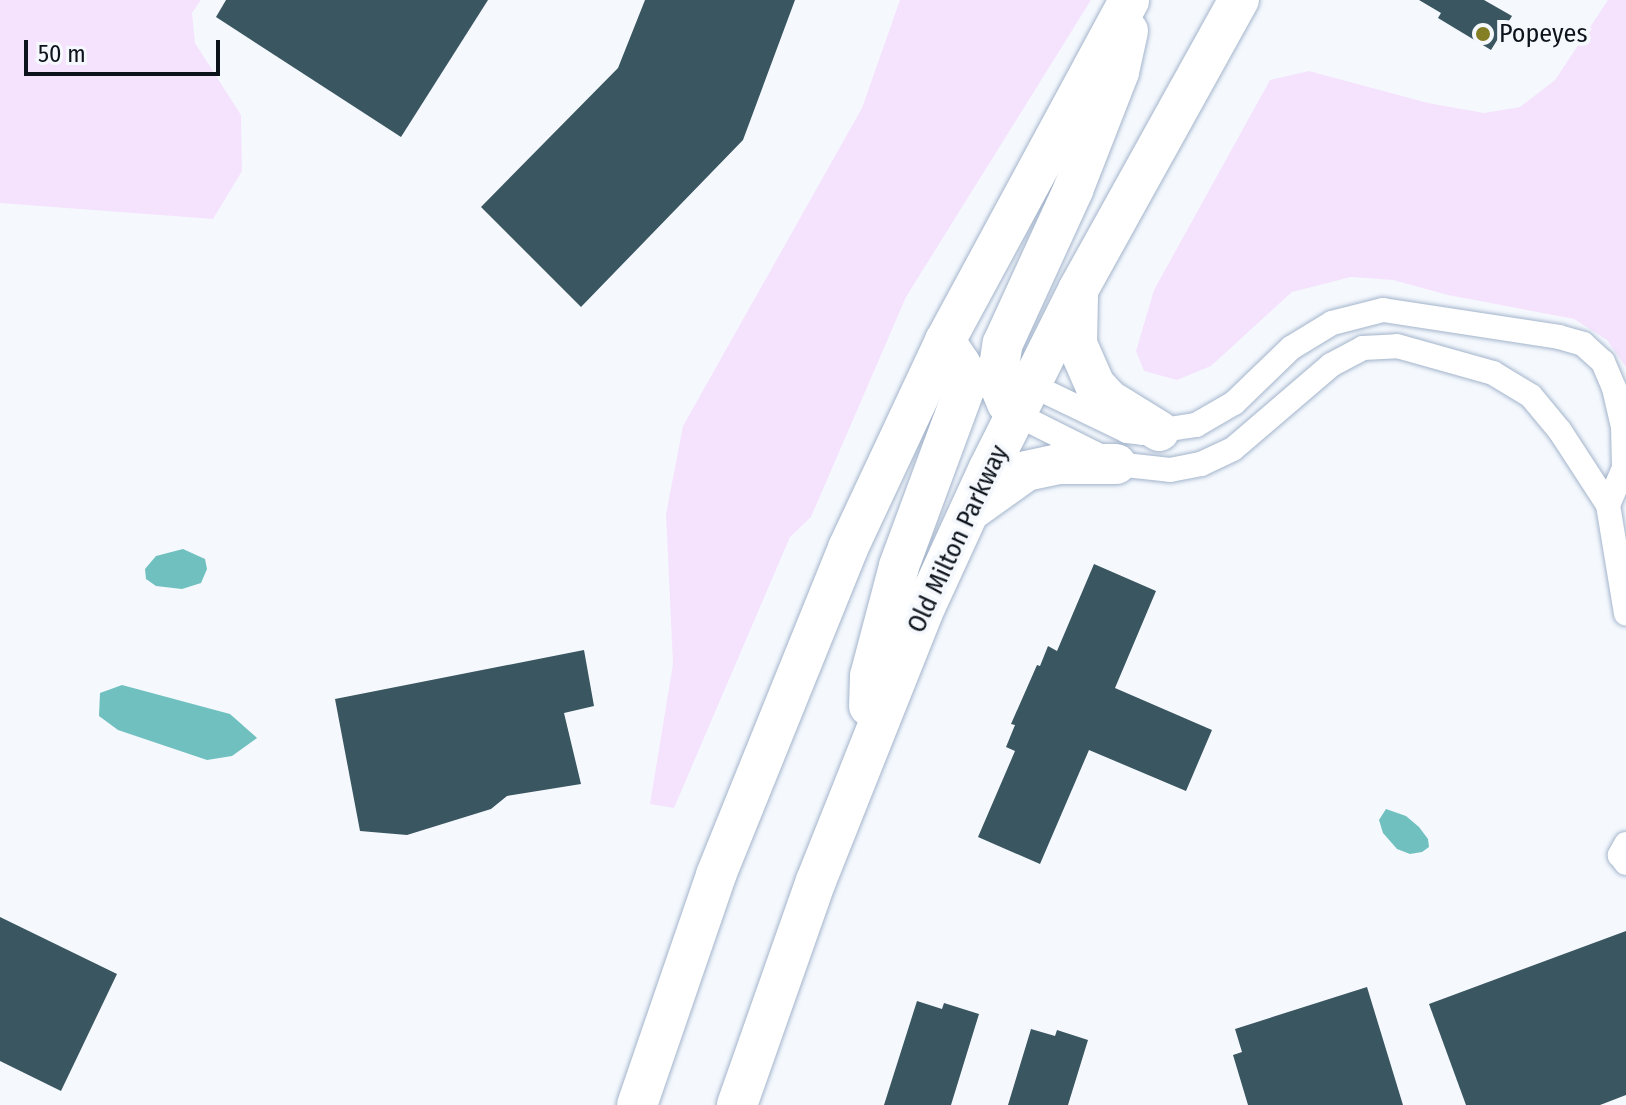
<!DOCTYPE html>
<style>
body{margin:0}
#map{position:relative;width:1626px;height:1105px;overflow:hidden;background:#f5f9fe;font-family:"Fira Sans Condensed",sans-serif}
div>[style]{position:absolute}
.green>*{inset:0;background:#f5e3fd}
.water>*{inset:0;background:#71c0c0}
.building>*{inset:0;background:#3a5661}
.roads{filter:drop-shadow(0 0 2px #a3b4cb) drop-shadow(0 0 2px #a3b4cb)}
.minor>*{height:24px;margin:-12px;padding:0 12px;transform-origin:12px;border-radius:12px;background:#fff}
.trunk>*{height:40px;margin:-20px;padding:0 20px;transform-origin:20px;border-radius:20px;background:#fff}
.dots>*{width:22px;height:22px;translate:-50% -50%;box-sizing:border-box;border:4px solid #f5f9fe;border-radius:50%}
span{translate:-50% -50%;white-space:nowrap;text-align:center;line-height:1.15;-webkit-text-stroke:8px #f5f9fe;paint-order:stroke}
.poi-label{font-size:26px;color:#0d131b}
.left{translate:0 -50%;text-align:left}
.street-label{font-size:26px;color:#0d131b}
.scale{position:absolute;left:24px;top:40px;width:196px;height:36px;box-sizing:border-box;border:4px solid #0d131b;border-top:0;padding-left:10px;font-size:24px;line-height:28px;white-space:nowrap;color:#0d131b;-webkit-text-stroke:6px #f5f9fe;paint-order:stroke}
</style>
<div id="map">
<div class="green">
<div style="clip-path:polygon(0 0,201px 0,192px 13px,195px 43px,241px 115px,242px 171px,213px 219px,0 203px)"></div>
<div style="clip-path:polygon(900px 0,1091px 0,906px 297px,811px 517px,790px 537px,674px 808px,650px 804px,673px 664px,666px 514px,683px 426px,862px 108px)"></div>
<div style="clip-path:polygon(1608px 0,1626px 0,1626px 367px,1607px 340px,1574px 319px,1448px 295px,1393px 280px,1351px 277px,1292px 292px,1211px 366px,1177px 380px,1144px 371px,1136px 351px,1154px 290px,1270px 80px,1309px 71px,1428px 103px,1484px 113px,1520px 107px,1555px 80px)"></div>
</div>
<div class="water">
<div style="clip-path:polygon(183px 549px,205px 559px,207px 569px,201px 583px,182px 589px,156px 586px,146px 579px,145px 569px,156px 556px)"></div>
<div style="clip-path:polygon(122px 685px,230px 714px,257px 738px,232px 756px,207px 760px,118px 730px,99px 716px,100px 693px)"></div>
<div style="clip-path:polygon(1386px 809px,1406px 816px,1419px 827px,1428px 839px,1429px 847px,1422px 852px,1410px 854px,1397px 849px,1383px 833px,1379px 820px)"></div>
</div>
<div class="building">
<div style="clip-path:polygon(226px 0,488px 0,401px 137px,216px 17px)"></div>
<div style="clip-path:polygon(645px 0,795px 0,743px 140px,581px 307px,481px 207px,618px 68px)"></div>
<div style="clip-path:polygon(1419px 0,1484px 0,1512px 16px,1491px 50px,1438px 18px,1441px 13px)"></div>
<div style="clip-path:polygon(1094px 564px,1156px 591px,1115px 688px,1212px 730px,1186px 791px,1089px 750px,1040px 864px,978px 837px,1015px 751px,1006px 747px,1015px 725px,1011px 724px,1037px 665px,1040px 666px,1048px 646px,1057px 651px)"></div>
<div style="clip-path:polygon(584px 650px,594px 706px,564px 713px,581px 784px,507px 796px,491px 809px,407px 835px,360px 831px,335px 699px)"></div>
<div style="clip-path:polygon(0 917px,117px 974px,61px 1091px,0 1061px)"></div>
<div style="clip-path:polygon(1626px 931px,1626px 1095px,1600px 1105px,1466px 1105px,1429px 1004px)"></div>
<div style="clip-path:polygon(1367px 987px,1403px 1105px,1248px 1105px,1233px 1055px,1242px 1052px,1235px 1029px)"></div>
<div style="clip-path:polygon(917px 1001px,942px 1009px,944px 1003px,979px 1014px,951px 1105px,884px 1105px)"></div>
<div style="clip-path:polygon(1031px 1029px,1055px 1036px,1057px 1030px,1088px 1040px,1068px 1105px,1008px 1105px)"></div>
</div>
<div class="roads">
<div class="minor">
<div style="left:1019px;top:379px;width:120px;rotate:25.7deg"></div>
<div style="left:1127px;top:431px;width:16px;rotate:7deg"></div>
<div style="left:1143px;top:433px;width:54px;rotate:-8.6deg"></div>
<div style="left:1196px;top:425px;width:44px;rotate:-30.1deg"></div>
<div style="left:1234px;top:403px;width:79px;rotate:-44deg"></div>
<div style="left:1291px;top:348px;width:48px;rotate:-31.4deg"></div>
<div style="left:1332px;top:323px;width:53px;rotate:-14.3deg"></div>
<div style="left:1383px;top:310px;width:178px;rotate:8.7deg"></div>
<div style="left:1559px;top:337px;width:25px;rotate:16deg"></div>
<div style="left:1583px;top:344px;width:27px;rotate:42deg"></div>
<div style="left:1603px;top:362px;width:28px;rotate:67deg"></div>
<div style="left:1614px;top:388px;width:39px;rotate:77deg"></div>
<div style="left:1623px;top:426px;width:42px;rotate:88.6deg"></div>
<div style="left:1624px;top:468px;width:40px;rotate:113.4deg"></div>
<div style="left:1004px;top:408px;width:125px;rotate:26.6deg"></div>
<div style="left:1116px;top:464px;width:54px;rotate:6.3deg"></div>
<div style="left:1170px;top:470px;width:32px;rotate:-11deg"></div>
<div style="left:1201px;top:464px;width:35px;rotate:-25deg"></div>
<div style="left:1233px;top:449px;width:129px;rotate:-40.6deg"></div>
<div style="left:1331px;top:365px;width:36px;rotate:-28deg"></div>
<div style="left:1363px;top:348px;width:34px;rotate:-3deg"></div>
<div style="left:1397px;top:346px;width:100px;rotate:15.7deg"></div>
<div style="left:1493px;top:373px;width:44px;rotate:31.2deg"></div>
<div style="left:1531px;top:396px;width:45px;rotate:50.4deg"></div>
<div style="left:1560px;top:431px;width:88px;rotate:57deg"></div>
<div style="left:1608px;top:505px;width:110px;rotate:80.6deg"></div>
<div style="left:1626px;top:844px;width:13px;rotate:119deg"></div>
<div style="left:1620px;top:855px;width:10px;rotate:53deg"></div>
</div>
<div class="trunk">
<div style="left:1078px;top:296px;width:48px;rotate:91.2deg"></div>
<div style="left:1077px;top:344px;width:45px;rotate:66.3deg"></div>
<div style="left:1095px;top:385px;width:21px;rotate:47deg"></div>
<div style="left:1109px;top:400px;width:59px;rotate:31.8deg"></div>
<div style="left:1017px;top:414px;width:15px;rotate:-132deg"></div>
<div style="left:1007px;top:403px;width:26px;rotate:-113deg"></div>
<div style="left:997px;top:379px;width:36px;rotate:-81deg"></div>
<div style="left:1003px;top:343px;width:168px;rotate:-65.4deg"></div>
<div style="left:1073px;top:190px;width:127px;rotate:-68.7deg"></div>
<div style="left:1119px;top:72px;width:42px;rotate:-77.6deg"></div>
<div style="left:973px;top:509px;width:65px;rotate:-35.6deg"></div>
<div style="left:1026px;top:471px;width:34px;rotate:-12deg"></div>
<div style="left:1059px;top:464px;width:57px"></div>
<div style="left:869px;top:706px;width:30px;rotate:-88deg"></div>
<div style="left:870px;top:676px;width:114px;rotate:-75.2deg"></div>
<div style="left:899px;top:566px;width:188px;rotate:-69.7deg"></div>
<div style="left:964px;top:390px;width:25px;rotate:-97deg"></div>
<div style="left:961px;top:365px;width:29px;rotate:-124deg"></div>
<div style="left:637px;top:1105px;width:243px;rotate:-71deg"></div>
<div style="left:716px;top:875px;width:353px;rotate:-68deg"></div>
<div style="left:848px;top:548px;width:229px;rotate:-64.9deg"></div>
<div style="left:945px;top:341px;width:387px;rotate:-61.6deg"></div>
<div style="left:737px;top:1105px;width:238px;rotate:-70.6deg"></div>
<div style="left:816px;top:881px;width:289px;rotate:-68.3deg"></div>
<div style="left:923px;top:612px;width:158px;rotate:-65.4deg"></div>
<div style="left:989px;top:468px;width:199px;rotate:-63.4deg"></div>
<div style="left:1078px;top:290px;width:332px;rotate:-61deg"></div>
</div>
</div>
<div class="dots">
<div style="left:1483px;top:34px;background:#847e25"></div>
</div>
<div class="poi-label">
<span class="left" style="left:1499px;top:34px">Popeyes</span>
</div>
<div class="street-label">
<span style="left:958px;top:539px;rotate:-65deg">Old Milton Parkway</span>
</div>
<div class="scale">50 m</div>
</div>
